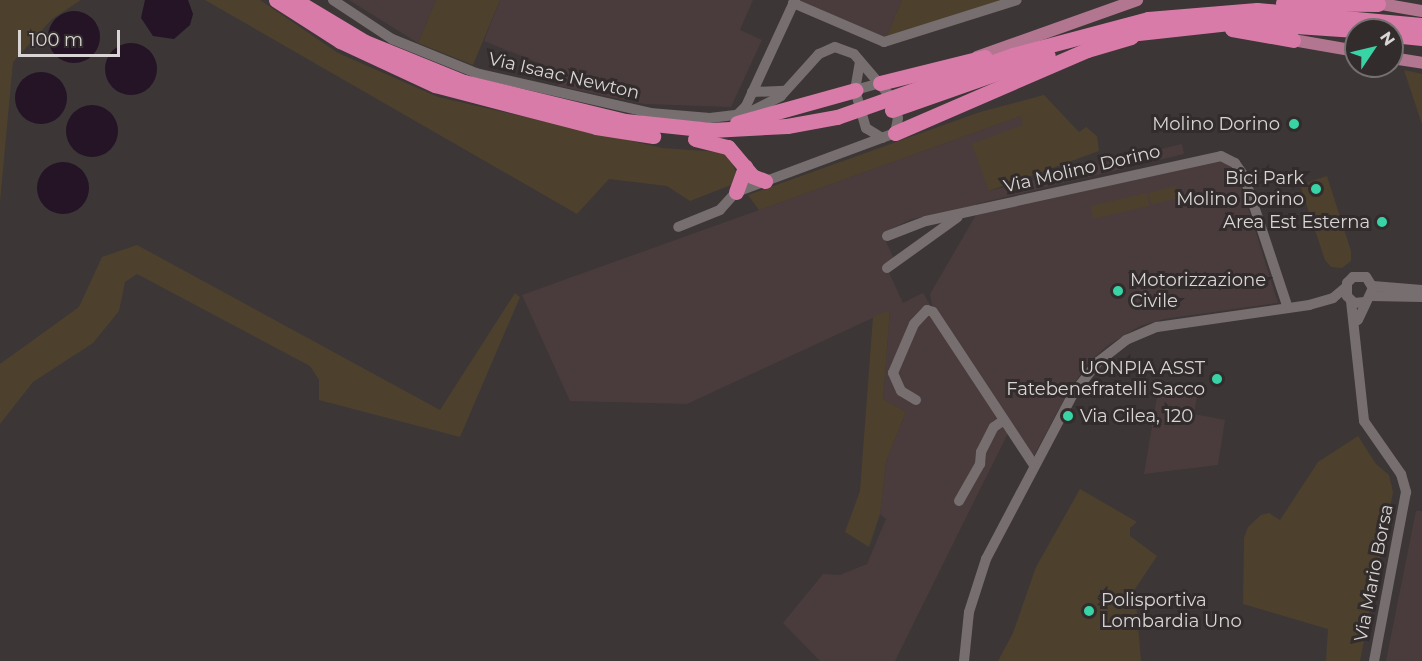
<!DOCTYPE html>
<style>
body{margin:0}
#map{position:relative;width:1422px;height:661px;overflow:hidden;background:#3c3636;font-family:Montserrat,sans-serif}
div>[style]{position:absolute}
.built>*{inset:0;background:#4a3c3c}
.green>*{inset:0;background:#4d412e;transform-origin:0 0}
.water>*{inset:0;background:#241426}
.round{border-radius:50%}
.minor>*{height:10px;margin:-5px;padding:0 5px;transform-origin:5px;border-radius:5px;background:#776f6f}
.major>*{height:12px;margin:-6px;padding:0 6px;transform-origin:6px;border-radius:6px;background:#b27691}
.highway>*{height:15px;margin:-7.5px;padding:0 7.5px;transform-origin:7.5px;border-radius:7.5px;background:#d97ba8}
.dots>*{width:16px;height:16px;translate:-50% -50%;box-sizing:border-box;border:3px solid #322c2c;border-radius:50%}
span{translate:-50% -50%;white-space:nowrap;text-align:center;line-height:1.15;-webkit-text-stroke:6px #322c2c;paint-order:stroke}
.street-label{font-size:18px;color:#d9d5d5}
.poi-label{font-size:18px;color:#d9d5d5}
.right{translate:-100% -50%;text-align:right}
.left{translate:0 -50%;text-align:left}
.north{position:absolute;left:1344px;top:18px;width:60px;height:60px;box-sizing:border-box;background:#322c2c;border:2px solid #757070;border-radius:50%;rotate:55deg;font-size:16px;font-weight:700;line-height:24px;text-align:center;color:#d9d5d5}
.north::after{content:'';display:block;margin:auto;width:21px;height:27px;background:#38d4a6;clip-path:polygon(50% 0,100% 100%,50% 72%,0 100%)}
.scale{position:absolute;left:18px;top:30px;width:102px;height:27px;box-sizing:border-box;border:3px solid #d9d5d5;border-top:0;padding-left:8px;font-size:18px;line-height:21px;white-space:nowrap;color:#d9d5d5;-webkit-text-stroke:4px #322c2c;paint-order:stroke}
</style>
<div id="map">
<div class="built">
<div style="clip-path:polygon(349px 0,436px 0,418px 43px)"></div>
<div style="clip-path:polygon(500px 0,753px 0,740px 30px,762px 40px,731px 107px,644px 104px,558px 86px,564px 73px,484px 41px)"></div>
<div style="clip-path:polygon(795px 0,902px 0,884px 42px)"></div>
<div style="clip-path:polygon(1021px 116px,1024px 125px,989px 191px,1182px 144px,1184px 154px,976px 204px,976px 207px,912px 219px,882px 233px,894px 259px,885px 264px,903px 303px,923px 293px,933px 310px,930px 294px,976px 215px,1211px 159px,1235px 166px,1278px 303px,1164px 319px,1140px 326px,1107px 346px,1089px 362px,1068px 392px,1032px 459px,1012px 431px,1007px 435px,895px 661px,820px 661px,783px 623px,823px 574px,840px 575px,867px 564px,886px 519px,880px 514px,886px 462px,906px 412px,883px 399px,890px 310px,687px 404px,570px 401px,522px 295px)"></div>
<div style="clip-path:polygon(1159px 385px,1198px 391px,1194px 414px,1225px 420px,1218px 465px,1144px 474px)"></div>
<div style="clip-path:polygon(1416px 511px,1422px 511px,1422px 661px,1386px 661px)"></div>
</div>
<div class="green">
<div style="clip-path:polygon(0 0,81px 0,52px 19px,13px 62px,0 202px)"></div>
<div style="clip-path:polygon(205px 0,260px 0,338px 53px,438px 97px,662px 148px,720px 152px,729px 156px,736px 172px,731px 185px,690px 201px,667px 186px,609px 179px,577px 214px)"></div>
<div style="clip-path:polygon(436px 0,500px 0,473px 65px,418px 43px)"></div>
<div style="clip-path:polygon(902px 0,1017px 0,884px 42px)"></div>
<div style="clip-path:polygon(1404px 70px,1422px 74px,1422px 124px)"></div>
<div style="clip-path:polygon(1044px 95px,1079px 132px,1086px 127px,1097px 136px,1099px 151px,989px 191px,972px 144px,1023px 125px,1021px 116px,759px 210px,748px 195px,980px 112px)"></div>
<div style="clip-path:polygon(1327px 176px,1351px 251px,1351px 261px,1342px 268px,1331px 267px,1325px 260px,1300px 185px)"></div>
<div style="left:1176px;top:186px;width:12px;height:28px;rotate:76deg"></div>
<div style="left:1147px;top:193px;width:13px;height:58px;rotate:77deg"></div>
<div style="clip-path:polygon(137px 245px,440px 410px,515px 293px,520px 297px,460px 437px,319px 400px,319px 380px,310px 366px,137px 274px,125px 282px,119px 311px,93px 343px,33px 382px,0 424px,0 364px,79px 307px,102px 257px)"></div>
<div style="clip-path:polygon(890px 310px,883px 399px,906px 412px,886px 462px,880px 514px,869px 547px,845px 532px,860px 491px,873px 317px)"></div>
<div style="clip-path:polygon(1358px 436px,1376px 464px,1389px 475px,1393px 492px,1360px 661px,1326px 661px,1328px 629px,1243px 604px,1244px 538px,1248px 527px,1261px 515px,1269px 513px,1280px 520px,1318px 462px)"></div>
<div style="clip-path:polygon(1080px 489px,1137px 522px,1130px 528px,1130px 536px,1157px 556px,1135px 589px,1141px 661px,998px 661px,1013px 633px,1036px 567px)"></div>
</div>
<div class="water">
<div style="clip-path:polygon(145px 0,188px 0,193px 14px,190px 25px,174px 39px,153px 36px,141px 18px)"></div>
<div class="round" style="left:48px;top:11px;width:52px;height:52px"></div>
<div class="round" style="left:105px;top:43px;width:52px;height:52px"></div>
<div class="round" style="left:15px;top:72px;width:52px;height:52px"></div>
<div class="round" style="left:66px;top:105px;width:52px;height:52px"></div>
<div class="round" style="left:37px;top:162px;width:52px;height:52px"></div>
</div>
<div class="minor">
<div style="left:333px;top:0;width:71px;rotate:33.5deg"></div>
<div style="left:392px;top:39px;width:91px;rotate:22deg"></div>
<div style="left:476px;top:73px;width:179px;rotate:12.9deg"></div>
<div style="left:650px;top:113px;width:60px;rotate:4.8deg"></div>
<div style="left:710px;top:118px;width:38px;rotate:-7deg"></div>
<div style="left:748px;top:113px;width:37px;rotate:-27deg"></div>
<div style="left:781px;top:96px;width:57px;rotate:-47.9deg"></div>
<div style="left:819px;top:54px;width:17px;rotate:-24deg"></div>
<div style="left:835px;top:47px;width:20px;rotate:20deg"></div>
<div style="left:854px;top:54px;width:54px;rotate:49.5deg"></div>
<div style="left:889px;top:95px;width:25px;rotate:69deg"></div>
<div style="left:898px;top:118px;width:15px;rotate:101deg"></div>
<div style="left:895px;top:133px;width:170px;rotate:159.6deg"></div>
<div style="left:736px;top:192px;width:24px;rotate:132deg"></div>
<div style="left:720px;top:210px;width:45px;rotate:158deg"></div>
<div style="left:793px;top:3px;width:99px;rotate:23.2deg"></div>
<div style="left:884px;top:42px;width:139px;rotate:-17.5deg"></div>
<div style="left:880px;top:83px;width:26px;rotate:164deg"></div>
<div style="left:855px;top:90px;width:40px;rotate:74deg"></div>
<div style="left:866px;top:128px;width:19px;rotate:32deg"></div>
<div style="left:855px;top:90px;width:28px;rotate:-80deg"></div>
<div style="left:752px;top:92px;width:33px;rotate:-2deg"></div>
<div style="left:738px;top:114px;width:11px;rotate:-45deg"></div>
<div style="left:746px;top:106px;width:117px;rotate:-65.2deg"></div>
<div style="left:887px;top:236px;width:42px;rotate:-21deg"></div>
<div style="left:926px;top:221px;width:302px;rotate:-12.4deg"></div>
<div style="left:1221px;top:156px;width:16px;rotate:27deg"></div>
<div style="left:1235px;top:163px;width:16px;rotate:55deg"></div>
<div style="left:1244px;top:176px;width:139px;rotate:71.6deg"></div>
<div style="left:887px;top:268px;width:87px;rotate:-35.7deg"></div>
<div style="left:1373px;top:286px;width:49px;rotate:4.7deg"></div>
<div style="left:1372px;top:296px;width:50px;rotate:1.1deg"></div>
<div style="left:1351px;top:301px;width:121px;rotate:83.8deg"></div>
<div style="left:1364px;top:421px;width:65px;rotate:55.1deg"></div>
<div style="left:1401px;top:474px;width:19px;rotate:74deg"></div>
<div style="left:1406px;top:492px;width:172px;rotate:100.7deg"></div>
<div style="left:1358px;top:320px;width:35px;rotate:-65deg"></div>
<div style="left:1373px;top:288px;width:13px;rotate:-122deg"></div>
<div style="left:1366px;top:277px;width:13px;rotate:180deg"></div>
<div style="left:1353px;top:277px;width:8px;rotate:135deg"></div>
<div style="left:1347px;top:283px;width:13px;rotate:90deg"></div>
<div style="left:1347px;top:296px;width:10px;rotate:45deg"></div>
<div style="left:1354px;top:303px;width:11px;rotate:-5deg"></div>
<div style="left:916px;top:400px;width:17px;rotate:-149deg"></div>
<div style="left:901px;top:391px;width:20px;rotate:-114deg"></div>
<div style="left:893px;top:373px;width:53px;rotate:-66.8deg"></div>
<div style="left:914px;top:324px;width:19px;rotate:-47deg"></div>
<div style="left:927px;top:310px;width:6px;rotate:18deg"></div>
<div style="left:933px;top:312px;width:183px;rotate:56.6deg"></div>
<div style="left:959px;top:501px;width:43px;rotate:-60.4deg"></div>
<div style="left:980px;top:464px;width:12px;rotate:-85deg"></div>
<div style="left:981px;top:452px;width:28px;rotate:-63deg"></div>
<div style="left:994px;top:427px;width:12px;rotate:-35deg"></div>
<div style="left:964px;top:661px;width:49px;rotate:-84.2deg"></div>
<div style="left:969px;top:612px;width:56px;rotate:-72.2deg"></div>
<div style="left:986px;top:559px;width:187px;rotate:-62.2deg"></div>
<div style="left:1073px;top:394px;width:41px;rotate:-52deg"></div>
<div style="left:1098px;top:362px;width:36px;rotate:-38deg"></div>
<div style="left:1126px;top:340px;width:34px;rotate:-23deg"></div>
<div style="left:1157px;top:327px;width:154px;rotate:-8.2deg"></div>
<div style="left:1309px;top:305px;width:25px;rotate:-16deg"></div>
<div style="left:1333px;top:298px;width:16px;rotate:-40deg"></div>
</div>
<div class="major">
<div style="left:1370px;top:2px;width:53px;rotate:9.8deg"></div>
<div style="left:1293px;top:40px;width:64px;rotate:9.9deg"></div>
<div style="left:977px;top:57px;width:170px;rotate:-19.6deg"></div>
<div style="left:1392px;top:58px;width:30px;rotate:9deg"></div>
</div>
<div class="highway">
<div style="left:276px;top:0;width:76px;rotate:32.6deg"></div>
<div style="left:340px;top:41px;width:105px;rotate:24.9deg"></div>
<div style="left:435px;top:85px;width:166px;rotate:14.6deg"></div>
<div style="left:596px;top:127px;width:58px;rotate:9deg"></div>
<div style="left:295px;top:0;width:82px;rotate:31deg"></div>
<div style="left:365px;top:42px;width:107px;rotate:22deg"></div>
<div style="left:464px;top:82px;width:166px;rotate:13.6deg"></div>
<div style="left:625px;top:121px;width:86px;rotate:6deg"></div>
<div style="left:711px;top:130px;width:76px;rotate:-3deg"></div>
<div style="left:787px;top:126px;width:51px;rotate:-10.2deg"></div>
<div style="left:837px;top:117px;width:187px;rotate:-19.4deg"></div>
<div style="left:1013px;top:55px;width:140px;rotate:-14.9deg"></div>
<div style="left:1148px;top:19px;width:109px;rotate:-4.7deg"></div>
<div style="left:1257px;top:10px;width:166px;rotate:5.2deg"></div>
<div style="left:1283px;top:3px;width:95px;rotate:0.6deg"></div>
<div style="left:1232px;top:29px;width:62px;rotate:10.2deg"></div>
<div style="left:1120px;top:35px;width:119px;rotate:-6.3deg"></div>
<div style="left:1238px;top:22px;width:118px;rotate:3.9deg"></div>
<div style="left:1392px;top:35px;width:30px;rotate:6deg"></div>
<div style="left:880px;top:83px;width:108px;rotate:-13.9deg"></div>
<div style="left:892px;top:110px;width:165px;rotate:-19.4deg"></div>
<div style="left:737px;top:123px;width:123px;rotate:-15.6deg"></div>
<div style="left:895px;top:133px;width:209px;rotate:-23.4deg"></div>
<div style="left:1087px;top:50px;width:46px;rotate:-16.5deg"></div>
<div style="left:695px;top:139px;width:34px;rotate:14deg"></div>
<div style="left:728px;top:147px;width:38px;rotate:50deg"></div>
<div style="left:752px;top:176px;width:14px;rotate:21deg"></div>
<div style="left:736px;top:192px;width:27px;rotate:-70deg"></div>
</div>
<div class="dots">
<div style="left:1294px;top:124px;background:#38d4a6"></div>
<div style="left:1316px;top:189px;background:#38d4a6"></div>
<div style="left:1382px;top:222px;background:#38d4a6"></div>
<div style="left:1118px;top:291px;background:#38d4a6"></div>
<div style="left:1217px;top:379px;background:#38d4a6"></div>
<div style="left:1068px;top:416px;background:#38d4a6"></div>
<div style="left:1089px;top:611px;background:#38d4a6"></div>
</div>
<div class="street-label">
<span style="left:564px;top:76px;rotate:13deg">Via Isaac Newton</span>
<span style="left:1082px;top:169px;rotate:-13deg">Via Molino Dorino</span>
<span style="left:1374px;top:573px;rotate:-79deg">Via Mario Borsa</span>
</div>
<div class="poi-label">
<span class="right" style="left:1280px;top:124px">Molino Dorino</span>
<span class="right" style="left:1304px;top:189px">Bici Park<br>Molino Dorino</span>
<span class="right" style="left:1370px;top:222px">Area Est Esterna</span>
<span class="left" style="left:1130px;top:291px">Motorizzazione<br>Civile</span>
<span class="right" style="left:1205px;top:379px">UONPIA ASST<br>Fatebenefratelli Sacco</span>
<span class="left" style="left:1080px;top:416px">Via Cilea, 120</span>
<span class="left" style="left:1101px;top:611px">Polisportiva<br>Lombardia Uno</span>
</div>
<div class="north">N</div>
<div class="scale">100 m</div>
</div>
